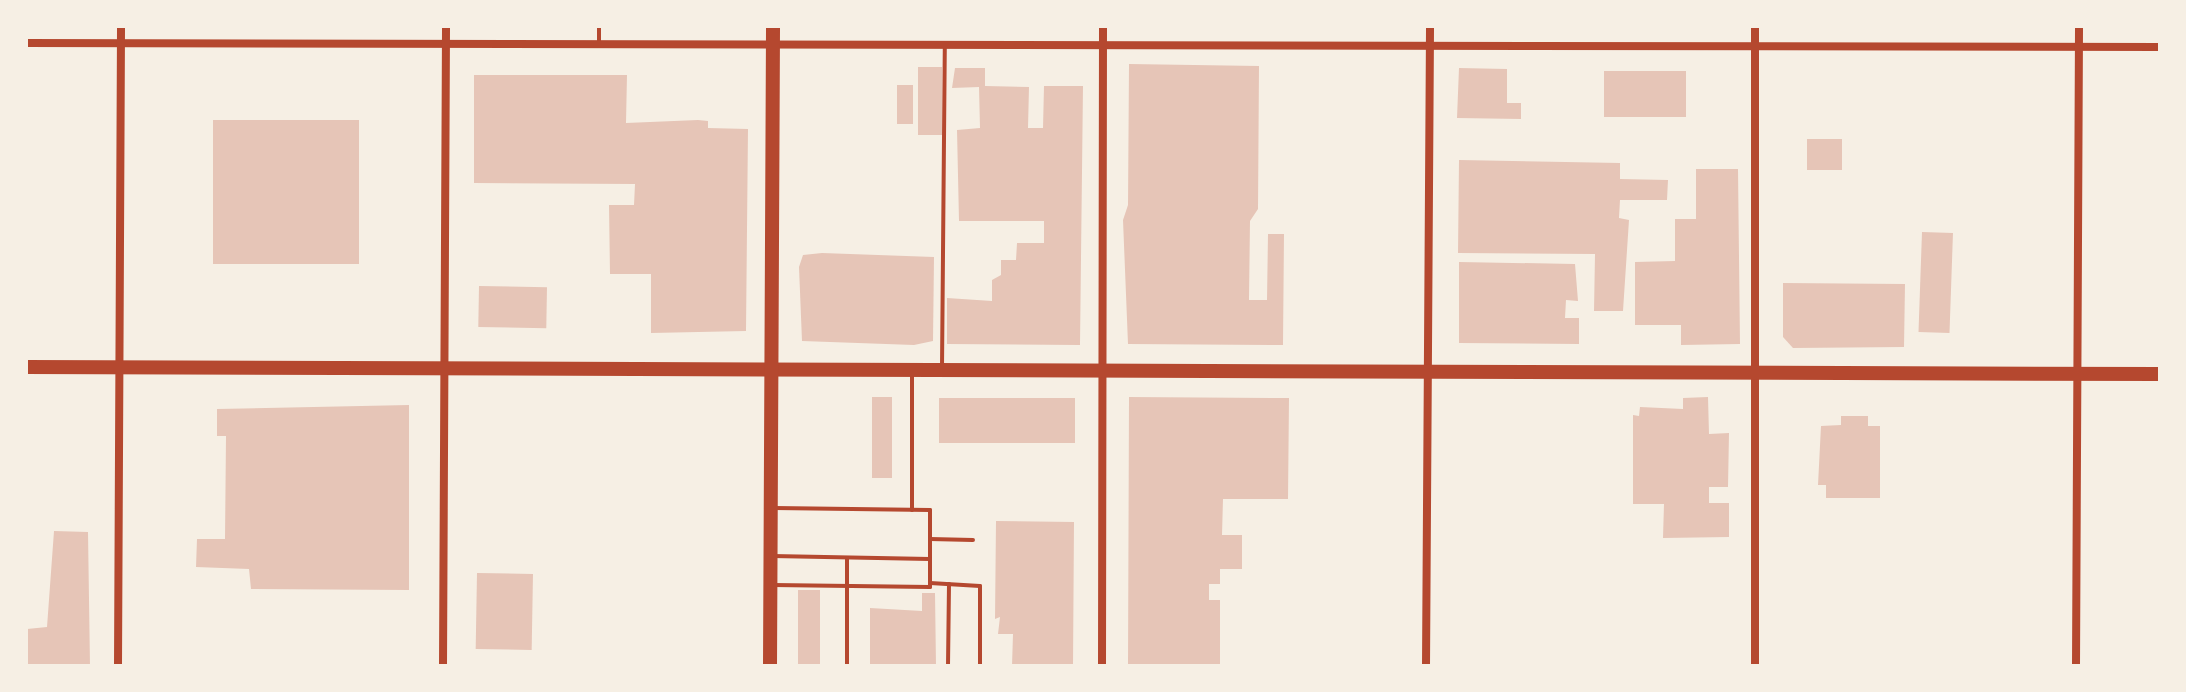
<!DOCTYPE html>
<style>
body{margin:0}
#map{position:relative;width:2186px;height:692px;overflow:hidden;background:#f6efe4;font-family:Montserrat,sans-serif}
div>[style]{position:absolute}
.building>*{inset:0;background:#e6c5b7;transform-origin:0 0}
.service>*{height:4px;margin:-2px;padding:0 2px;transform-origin:2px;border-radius:2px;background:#b5482f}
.minor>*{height:8px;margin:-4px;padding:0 4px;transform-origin:4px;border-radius:4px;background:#b5482f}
.primary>*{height:14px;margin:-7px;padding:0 7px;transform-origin:7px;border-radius:7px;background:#b5482f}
span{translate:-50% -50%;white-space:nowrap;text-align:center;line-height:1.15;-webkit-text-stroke:6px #f6efe4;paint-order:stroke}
.frame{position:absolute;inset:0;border:28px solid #f6efe4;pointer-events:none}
</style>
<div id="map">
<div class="building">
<div style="clip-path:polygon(1129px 64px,1259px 66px,1258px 209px,1250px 221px,1249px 300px,1267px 300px,1268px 234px,1284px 234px,1283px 345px,1128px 344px,1123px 220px,1128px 205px)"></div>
<div style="left:918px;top:67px;width:24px;height:68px"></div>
<div style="clip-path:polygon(955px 68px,985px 68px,985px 86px,1029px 87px,1028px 128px,1043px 128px,1044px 86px,1083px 86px,1080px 345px,947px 344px,947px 298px,992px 301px,992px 280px,1001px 275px,1001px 260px,1016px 260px,1017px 243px,1044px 243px,1044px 221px,959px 221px,957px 130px,980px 128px,979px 87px,952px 88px)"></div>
<div style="clip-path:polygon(1459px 68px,1507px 69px,1507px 103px,1521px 103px,1521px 119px,1457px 118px)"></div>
<div style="left:1686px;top:71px;width:46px;height:82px;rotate:90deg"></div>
<div style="clip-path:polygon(474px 75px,627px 75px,626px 123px,698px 120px,708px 121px,708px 128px,748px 129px,746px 331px,651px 333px,651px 274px,610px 274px,609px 205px,634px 205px,635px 184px,474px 183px)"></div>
<div style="left:897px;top:85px;width:16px;height:39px"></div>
<div style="left:213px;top:120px;width:146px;height:144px"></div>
<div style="left:1807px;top:139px;width:35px;height:31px"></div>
<div style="clip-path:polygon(1459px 160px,1620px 163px,1620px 179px,1668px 180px,1667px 200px,1620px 200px,1619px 218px,1629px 220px,1623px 311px,1594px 311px,1595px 254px,1458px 253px)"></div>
<div style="clip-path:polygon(1696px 169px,1738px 169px,1740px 344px,1681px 345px,1681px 325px,1635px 325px,1635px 262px,1675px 261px,1675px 219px,1696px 219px)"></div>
<div style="left:1922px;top:232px;width:31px;height:100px;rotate:2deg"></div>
<div style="clip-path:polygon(822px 253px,934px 257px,933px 341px,914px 345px,802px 341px,799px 267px,803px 255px)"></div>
<div style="clip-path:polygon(1459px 262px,1575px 264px,1578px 301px,1566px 300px,1565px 318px,1579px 318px,1579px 344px,1459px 343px)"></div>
<div style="clip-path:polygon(1783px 283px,1905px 284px,1904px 347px,1793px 348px,1783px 337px)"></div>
<div style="left:479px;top:286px;width:68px;height:41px;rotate:1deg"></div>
<div style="left:872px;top:397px;width:20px;height:81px"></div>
<div style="clip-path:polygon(1129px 397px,1289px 398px,1288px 499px,1223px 499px,1222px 535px,1242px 535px,1242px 569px,1220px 569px,1220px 584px,1209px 584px,1209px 600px,1220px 600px,1220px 666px,1128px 666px)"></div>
<div style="clip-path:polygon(1708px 397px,1709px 434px,1729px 433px,1728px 487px,1709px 487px,1709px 503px,1729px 503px,1729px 537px,1663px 538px,1664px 504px,1633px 504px,1633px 415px,1639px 416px,1640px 407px,1683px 409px,1683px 398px)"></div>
<div style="left:939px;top:398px;width:136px;height:45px"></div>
<div style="clip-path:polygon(409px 405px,409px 590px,251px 589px,249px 569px,196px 567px,197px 539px,225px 539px,226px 436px,217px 436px,217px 409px)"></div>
<div style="clip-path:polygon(1841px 416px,1868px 416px,1868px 426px,1880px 426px,1880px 498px,1826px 498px,1826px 485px,1818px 485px,1821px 426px,1841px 425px)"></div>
<div style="clip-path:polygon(996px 521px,1074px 522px,1073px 666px,1012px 666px,1013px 634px,998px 634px,1000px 617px,995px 619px)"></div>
<div style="clip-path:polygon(54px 531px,88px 532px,90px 666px,26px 666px,27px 629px,47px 627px)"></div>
<div style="left:477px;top:573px;width:56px;height:76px;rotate:1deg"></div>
<div style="left:798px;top:590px;width:22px;height:76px"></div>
<div style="clip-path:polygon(922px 593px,935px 593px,936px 666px,870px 666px,870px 608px,922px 611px)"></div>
</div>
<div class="service">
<div style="left:599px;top:43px;width:17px;rotate:-90deg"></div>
<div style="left:942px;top:368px;width:322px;rotate:-89.5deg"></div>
<div style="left:912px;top:510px;width:137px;rotate:-90deg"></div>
<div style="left:930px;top:539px;width:43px;rotate:1.3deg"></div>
<div style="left:772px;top:556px;width:158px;rotate:1.1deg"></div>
<div style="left:930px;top:559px;width:49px;rotate:-90deg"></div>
<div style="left:930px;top:510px;width:156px;rotate:-179.3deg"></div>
<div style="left:847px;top:558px;width:108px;rotate:90deg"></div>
<div style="left:930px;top:583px;width:50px;rotate:3.4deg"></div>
<div style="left:980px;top:586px;width:80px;rotate:90deg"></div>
<div style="left:773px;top:585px;width:157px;rotate:0.7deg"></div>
<div style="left:930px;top:587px;width:28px;rotate:-90deg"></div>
<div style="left:948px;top:666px;width:82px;rotate:-89.3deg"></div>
</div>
<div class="minor">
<div style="left:26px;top:43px;width:2134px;rotate:0.11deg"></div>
<div style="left:118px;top:666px;width:640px;rotate:-89.73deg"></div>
<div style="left:443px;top:666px;width:640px;rotate:-89.73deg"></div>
<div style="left:1102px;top:666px;width:640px;rotate:-89.91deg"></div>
<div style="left:1426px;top:666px;width:640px;rotate:-89.64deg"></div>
<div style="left:1755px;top:666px;width:640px;rotate:-90deg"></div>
<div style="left:2076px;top:666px;width:640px;rotate:-89.73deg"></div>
</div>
<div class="primary">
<div style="left:26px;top:367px;width:2134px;rotate:0.19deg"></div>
<div style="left:770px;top:666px;width:640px;rotate:-89.73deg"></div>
</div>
<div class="frame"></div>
</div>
